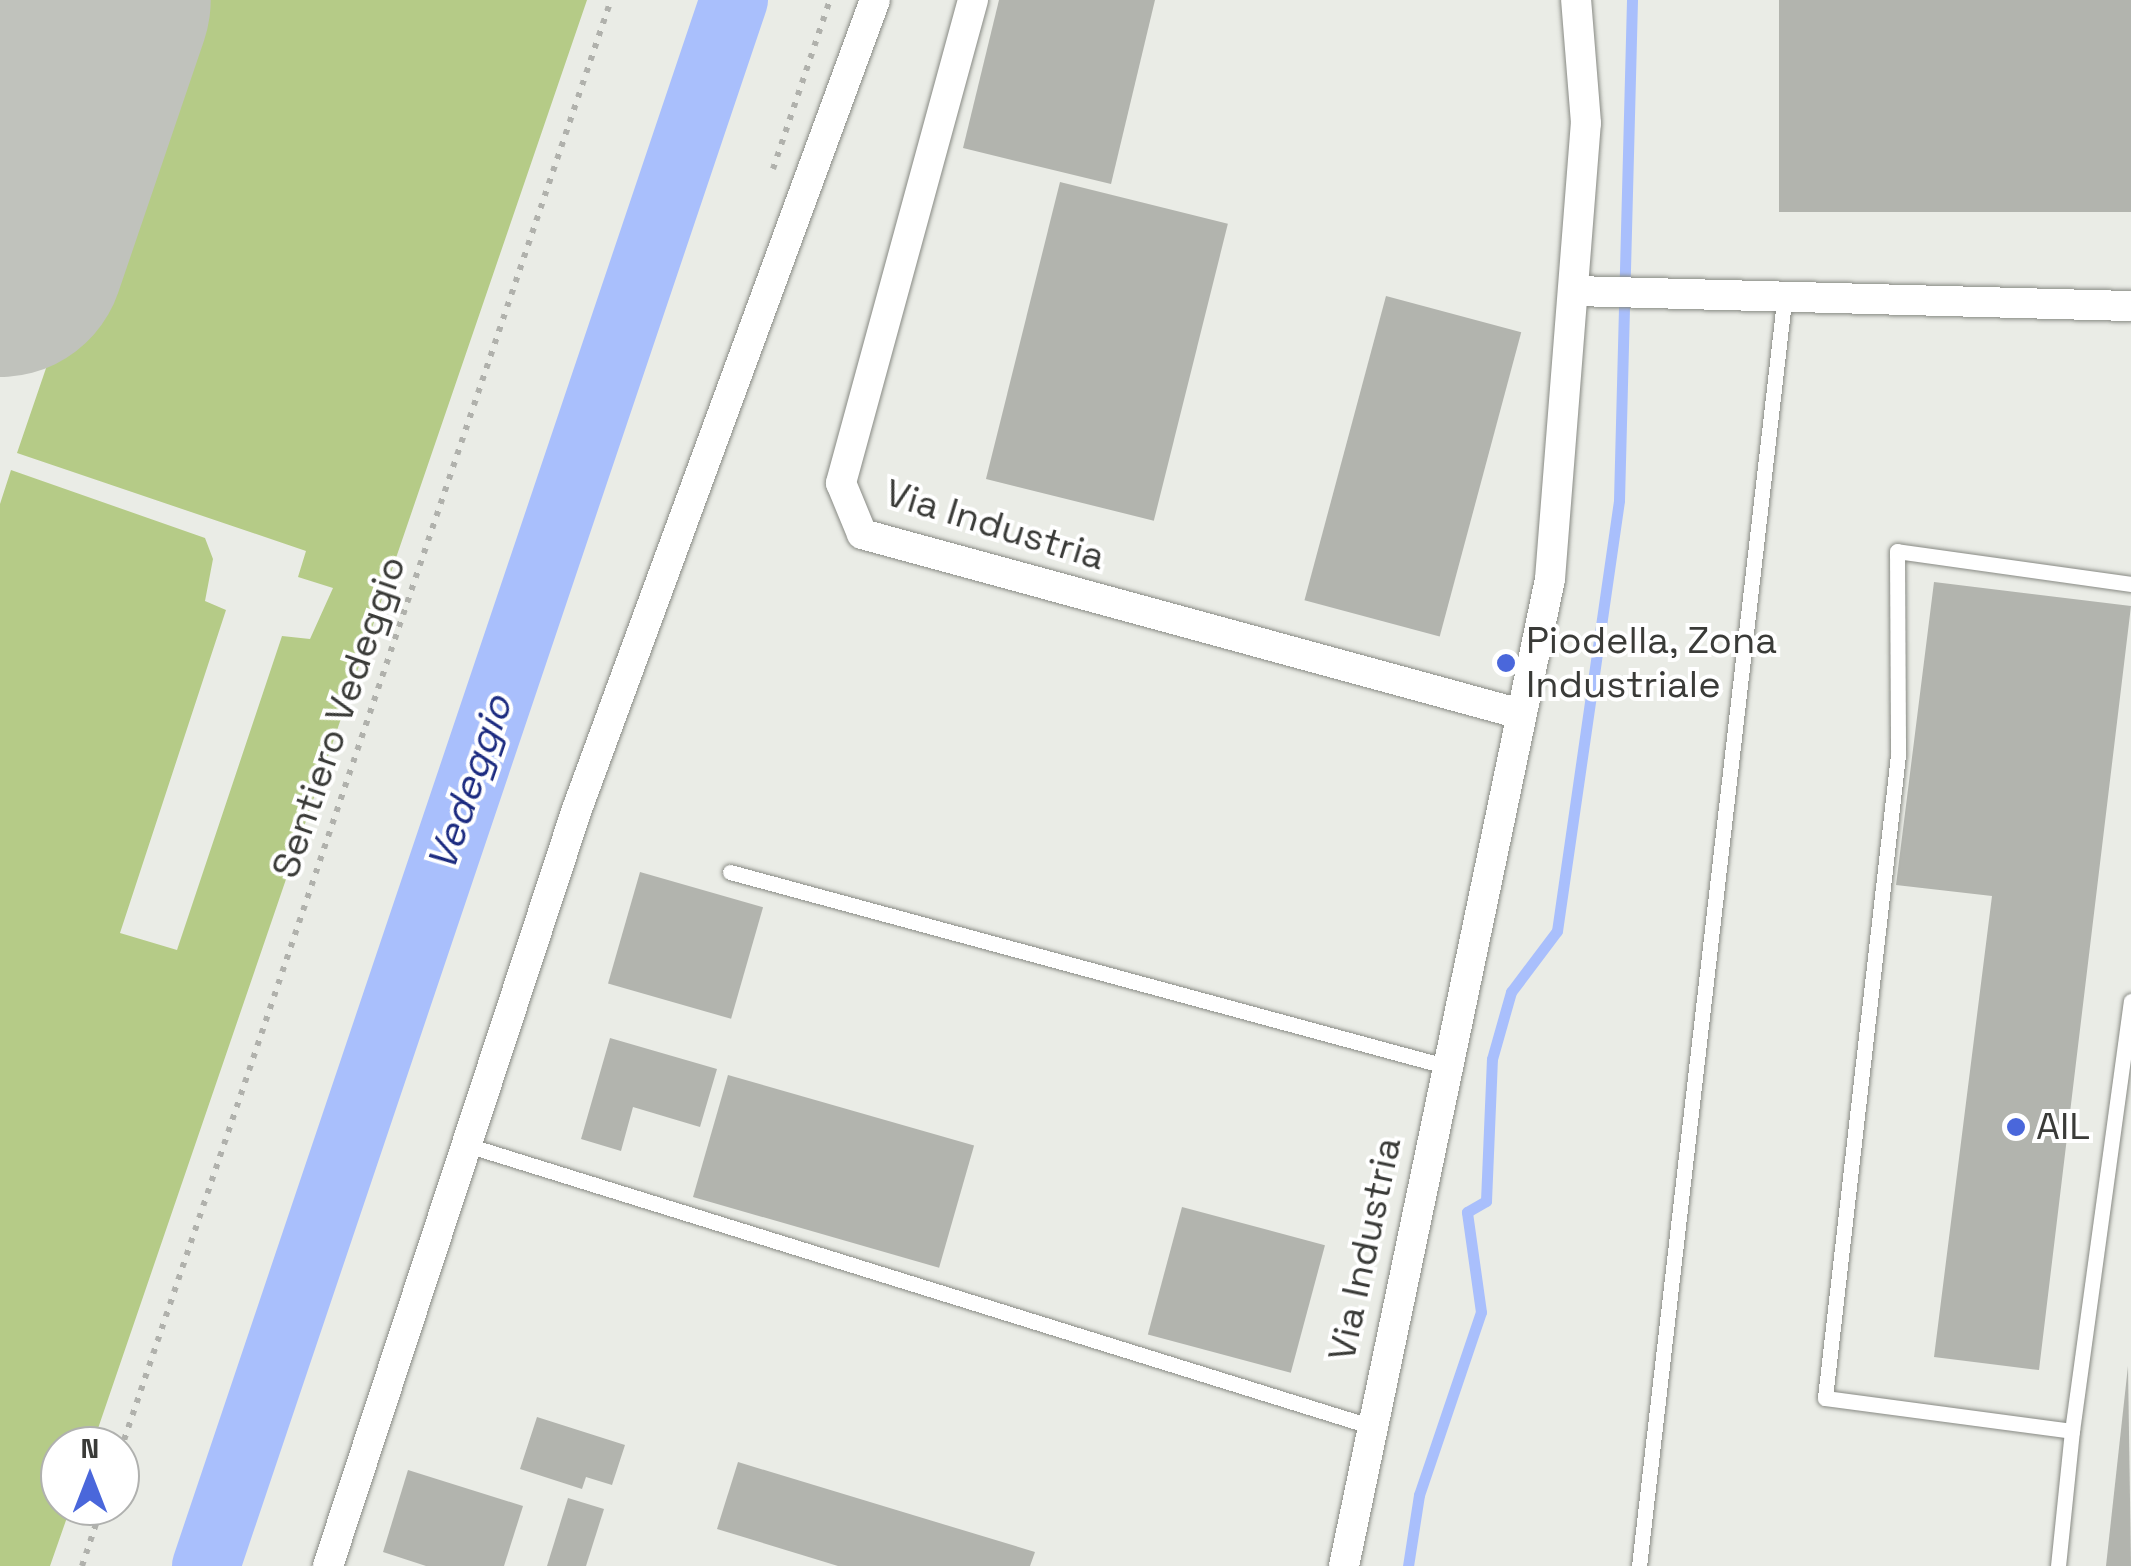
<!DOCTYPE html>
<style>
body{margin:0}
#map{position:relative;width:2131px;height:1566px;overflow:hidden;background:#eaece6;font-family:"Space Grotesk",sans-serif}
div>[style]{position:absolute}
.green>*{inset:0;background:#b5cb87}
.stream>*{height:11px;margin:-5.5px;padding:0 5.5px;transform-origin:5.5px;border-radius:5.5px;background:#a9bffc}
.river>*{height:68px;margin:-34px;padding:0 34px;transform-origin:34px;border-radius:34px;background:#a9bffc}
.taxiway>*{height:100px;margin:-50px;padding:0 50px;transform-origin:50px;border-radius:50px;background:#c0c2bc}
.runway>*{height:250px;margin:-125px;padding:0 125px;transform-origin:125px;border-radius:125px;background:#c0c2bc}
.building>*{inset:0;background:#b2b4ae;transform-origin:0 0}
.path>*{height:6px;margin-top:-3px;transform-origin:0;background:repeating-linear-gradient(90deg,#b0b1ac 0 5px,transparent 0 13px)}
.roads{filter:drop-shadow(0 0 2px #888a84) drop-shadow(0 0 2px #888a84)}
.service>*{height:15px;margin:-7.5px;padding:0 7.5px;transform-origin:7.5px;border-radius:7.5px;background:#fff}
.minor>*{height:30px;margin:-15px;padding:0 15px;transform-origin:15px;border-radius:15px;background:#fff}
.dots>*{width:28px;height:28px;translate:-50% -50%;box-sizing:border-box;border:5px solid #fff;border-radius:50%}
span{translate:-50% -50%;white-space:nowrap;text-align:center;line-height:1.15;-webkit-text-stroke:8px #fff;paint-order:stroke}
.street-label{font-size:38px;color:#3a3b38}
.poi-label{font-size:38px;color:#3a3b38}
.left{translate:0 -50%;text-align:left}
.water-label{font-size:40px;color:#1c2b80;font-style:italic}
.north{position:absolute;left:40px;top:1426px;width:100px;height:100px;box-sizing:border-box;background:#fff;border:2px solid #b0b1af;border-radius:50%;rotate:0deg;font-size:28px;font-weight:700;line-height:40px;text-align:center;color:#3a3b38}
.north::after{content:'';display:block;margin:auto;width:35px;height:45px;background:#4a67db;clip-path:polygon(50% 0,100% 100%,50% 72%,0 100%)}
</style>
<div id="map">
<div class="green">
<div style="clip-path:polygon(172px 0,587px 0,92px 1446px,60px 1446px,60px 1506px,71px 1506px,50px 1566px,0 1566px,0 504px,11px 470px,205px 538px,213px 559px,205px 601px,226px 610px,120px 933px,177px 950px,282px 636px,310px 639px,333px 588px,298px 577px,306px 551px,17px 453px)"></div>
</div>
<div class="stream">
<div style="left:1408px;top:1566px;width:72px;rotate:-81.2deg"></div>
<div style="left:1419px;top:1495px;width:193px;rotate:-71.3deg"></div>
<div style="left:1481px;top:1312px;width:101px;rotate:-98deg"></div>
<div style="left:1467px;top:1212px;width:22px;rotate:-30deg"></div>
<div style="left:1486px;top:1201px;width:142px;rotate:-87.6deg"></div>
<div style="left:1492px;top:1059px;width:70px;rotate:-74.2deg"></div>
<div style="left:1511px;top:992px;width:76px;rotate:-53deg"></div>
<div style="left:1557px;top:931px;width:435px;rotate:-81.8deg"></div>
<div style="left:1619px;top:500px;width:500px;rotate:-88.51deg"></div>
</div>
<div class="river">
<div style="left:206px;top:1566px;width:1653px;rotate:-71.37deg"></div>
</div>
<div class="taxiway">
<div style="left:0;top:50px;width:52px;rotate:-22.6deg"></div>
<div style="left:48px;top:30px;width:41px;rotate:-47deg"></div>
<div style="left:0;top:95px;width:37px;rotate:64deg"></div>
<div style="left:16px;top:128px;width:37px;rotate:85deg"></div>
<div style="left:19px;top:165px;width:75px;rotate:104.6deg"></div>
</div>
<div class="runway">
<div style="left:0;top:252px;width:266px;rotate:-71.2deg"></div>
</div>
<div class="building">
<div style="clip-path:polygon(999px 0,1155px 0,1111px 184px,963px 148px)"></div>
<div style="left:1779px;top:0;width:352px;height:212px"></div>
<div style="left:1060px;top:182px;width:173px;height:306px;rotate:14deg"></div>
<div style="left:1386px;top:296px;width:140px;height:315px;rotate:15deg"></div>
<div style="clip-path:polygon(1934px 582px,2131px 606px,2039px 1370px,1934px 1357px,1992px 896px,1896px 885px)"></div>
<div style="left:640px;top:872px;width:128px;height:116px;rotate:16deg"></div>
<div style="clip-path:polygon(610px 1038px,717px 1069px,700px 1127px,633px 1107px,621px 1151px,581px 1139px)"></div>
<div style="left:728px;top:1075px;width:256px;height:127px;rotate:16deg"></div>
<div style="left:1182px;top:1207px;width:148px;height:132px;rotate:15deg"></div>
<div style="clip-path:polygon(2128px 1366px,2131px 1566px,2106px 1566px)"></div>
<div style="clip-path:polygon(537px 1417px,625px 1445px,612px 1485px,586px 1477px,582px 1489px,520px 1469px)"></div>
<div style="clip-path:polygon(738px 1462px,1035px 1552px,1030px 1566px,838px 1566px,717px 1529px)"></div>
<div style="clip-path:polygon(408px 1470px,523px 1506px,504px 1566px,426px 1566px,383px 1552px)"></div>
<div style="clip-path:polygon(568px 1498px,604px 1509px,586px 1566px,547px 1566px)"></div>
</div>
<div class="path">
<div style="left:773px;top:169px;width:178px;rotate:-71.4deg"></div>
<div style="left:120px;top:1452px;width:1533px;rotate:-71.32deg"></div>
<div style="left:82px;top:1566px;width:63px;rotate:-71.6deg"></div>
</div>
<div class="roads">
<div class="service">
<div style="left:2131px;top:584px;width:236px;rotate:-172deg"></div>
<div style="left:1897px;top:551px;width:204px;rotate:89.7deg"></div>
<div style="left:1898px;top:755px;width:647px;rotate:96.48deg"></div>
<div style="left:1825px;top:1398px;width:249px;rotate:7.6deg"></div>
<div style="left:2072px;top:1431px;width:434px;rotate:-82.2deg"></div>
<div style="left:730px;top:872px;width:741px;rotate:15.18deg"></div>
<div style="left:467px;top:1145px;width:946px;rotate:17.29deg"></div>
<div style="left:1639px;top:1566px;width:1273px;rotate:-83.46deg"></div>
<div style="left:2058px;top:1566px;width:136px;rotate:-84.1deg"></div>
</div>
<div class="minor">
<div style="left:973px;top:0;width:501px;rotate:105.29deg"></div>
<div style="left:841px;top:483px;width:55px;rotate:67.6deg"></div>
<div style="left:862px;top:534px;width:683px;rotate:15.28deg"></div>
<div style="left:1575px;top:291px;width:556px;rotate:1.55deg"></div>
<div style="left:328px;top:1566px;width:797px;rotate:-71.79deg"></div>
<div style="left:577px;top:809px;width:862px;rotate:-69.78deg"></div>
<div style="left:1344px;top:1566px;width:1008px;rotate:-78.21deg"></div>
<div style="left:1550px;top:579px;width:457px;rotate:-85.5deg"></div>
<div style="left:1586px;top:123px;width:123px;rotate:-94.6deg"></div>
</div>
</div>
<div class="dots">
<div style="left:1506px;top:663px;background:#4a67db"></div>
<div style="left:2016px;top:1127px;background:#4a67db"></div>
</div>
<div class="street-label">
<span style="left:995px;top:525px;rotate:17deg">Via Industria</span>
<span style="left:339px;top:717px;rotate:-71deg">Sentiero Vedeggio</span>
<span style="left:1365px;top:1249px;rotate:-78deg">Via Industria</span>
</div>
<div class="poi-label">
<span class="left" style="left:1526px;top:663px">Piodella, Zona<br>Industriale</span>
<span class="left" style="left:2036px;top:1127px">AIL</span>
</div>
<div class="water-label">
<span style="left:470px;top:783px;rotate:-71deg">Vedeggio</span>
</div>
<div class="north">N</div>
</div>
